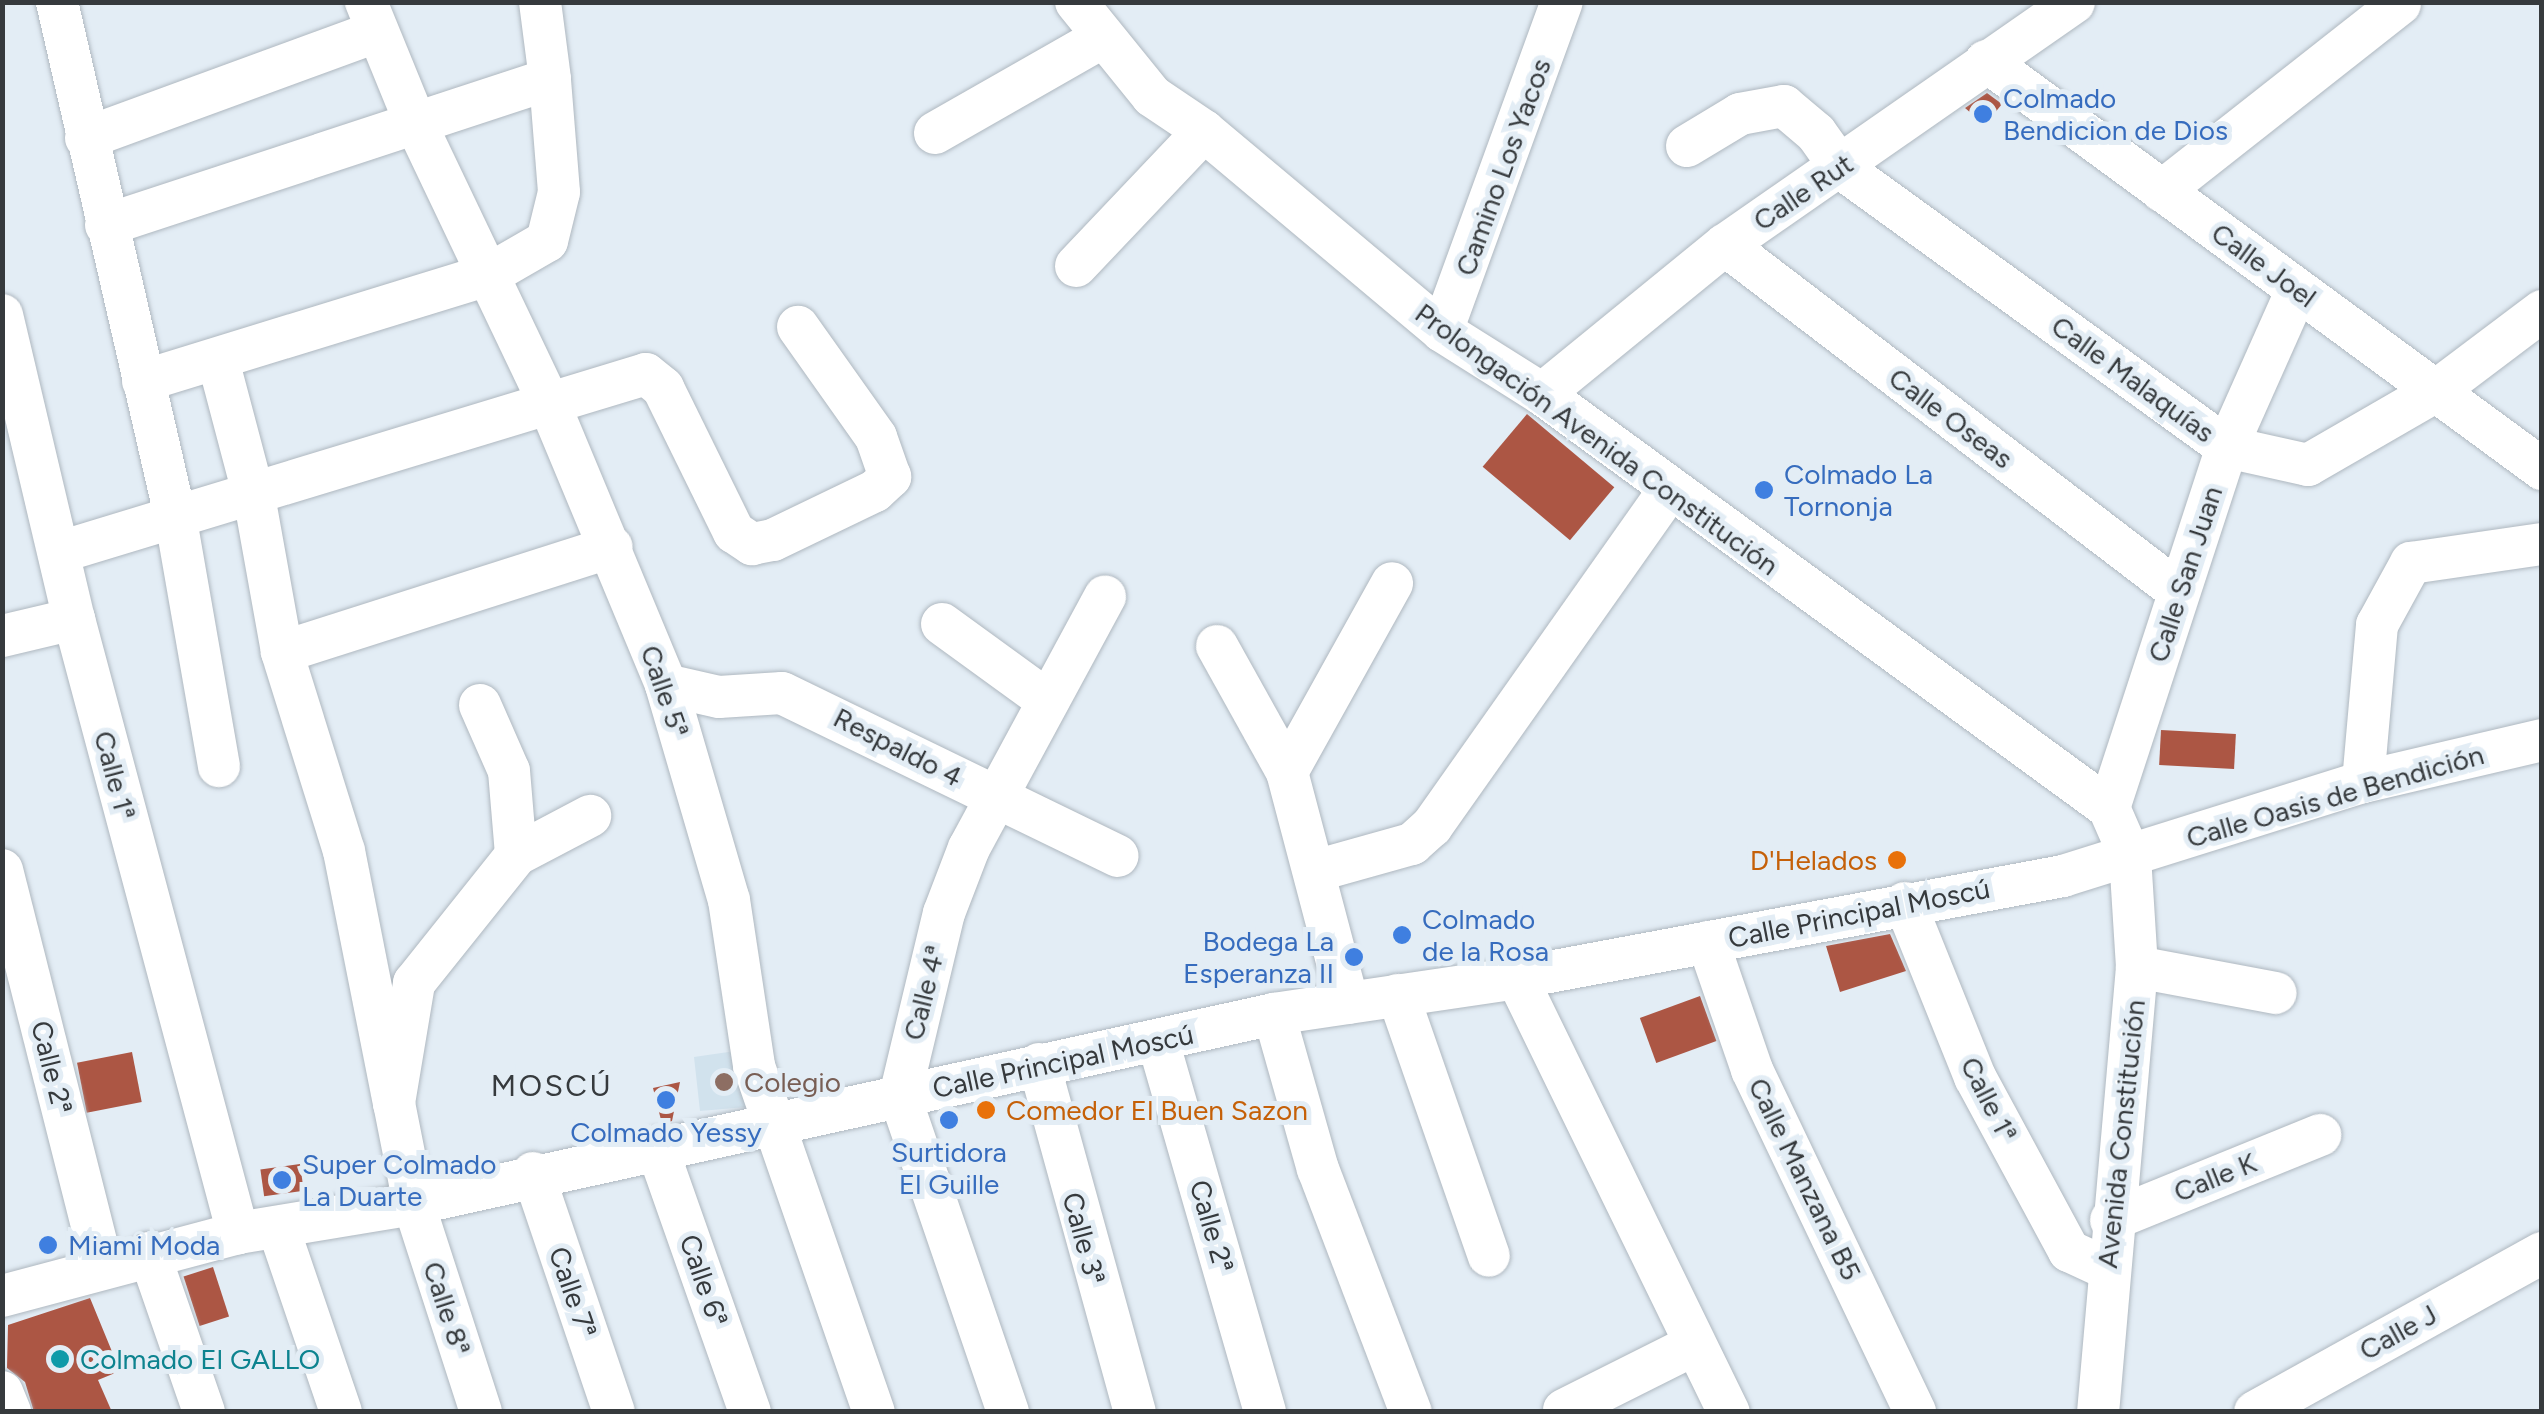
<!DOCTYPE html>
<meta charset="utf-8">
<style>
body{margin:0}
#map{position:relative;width:2544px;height:1414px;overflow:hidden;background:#e3edf5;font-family:Figtree,sans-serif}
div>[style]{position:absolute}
.built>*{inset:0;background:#d1e2ed}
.building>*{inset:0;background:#ac5644;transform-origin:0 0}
.roads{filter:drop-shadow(0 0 2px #afb8c0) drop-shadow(0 0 2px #afb8c0)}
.minor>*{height:42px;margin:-21px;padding:0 21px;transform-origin:21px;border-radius:21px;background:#fff}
.dots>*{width:28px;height:28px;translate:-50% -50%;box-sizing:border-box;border:5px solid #e3edf5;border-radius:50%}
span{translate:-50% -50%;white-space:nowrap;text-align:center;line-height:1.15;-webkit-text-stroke:10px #e3edf5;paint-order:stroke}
.shop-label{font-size:28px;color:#366cbe}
.left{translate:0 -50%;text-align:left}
.right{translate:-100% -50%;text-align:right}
.street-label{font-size:28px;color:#363a3d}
.food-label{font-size:28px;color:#c56008}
.education-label{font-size:28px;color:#785e54}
.culture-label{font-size:28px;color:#0d838f}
.neighbourhood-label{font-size:30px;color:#363a3d;letter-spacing:2.5px}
.frame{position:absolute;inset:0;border:5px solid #363a3d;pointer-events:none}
</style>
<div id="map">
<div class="built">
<div style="clip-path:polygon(742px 1050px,758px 1106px,700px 1111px,694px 1057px)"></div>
</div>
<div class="building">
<div style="clip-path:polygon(1987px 93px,2002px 104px,1985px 125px,1965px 108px)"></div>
<div style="left:1527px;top:414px;width:114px;height:69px;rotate:40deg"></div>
<div style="left:2161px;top:730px;width:75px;height:35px;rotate:3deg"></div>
<div style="clip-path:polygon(1890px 934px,1906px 971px,1840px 992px,1826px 946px)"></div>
<div style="left:1700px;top:996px;width:48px;height:64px;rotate:70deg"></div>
<div style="left:132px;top:1052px;width:51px;height:56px;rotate:79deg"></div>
<div style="clip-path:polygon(680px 1082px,672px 1121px,662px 1124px,653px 1088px)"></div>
<div style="left:300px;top:1164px;width:27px;height:40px;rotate:82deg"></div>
<div style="left:213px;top:1267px;width:52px;height:31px;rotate:72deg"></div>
<div style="clip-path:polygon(90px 1298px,120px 1371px,98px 1380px,112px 1412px,34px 1412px,25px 1382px,7px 1368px,8px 1325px)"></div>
</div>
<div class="roads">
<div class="minor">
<div style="left:57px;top:2px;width:531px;rotate:77.06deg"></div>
<div style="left:176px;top:520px;width:250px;rotate:80.1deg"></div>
<div style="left:366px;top:2px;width:130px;rotate:67.8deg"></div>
<div style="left:415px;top:122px;width:309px;rotate:64.5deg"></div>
<div style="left:548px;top:401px;width:308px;rotate:67.4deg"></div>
<div style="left:666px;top:685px;width:224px;rotate:73.7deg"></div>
<div style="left:729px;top:900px;width:168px;rotate:81.4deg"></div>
<div style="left:754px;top:1066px;width:366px;rotate:70.9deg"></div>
<div style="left:1076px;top:2px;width:121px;rotate:51deg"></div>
<div style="left:1152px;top:96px;width:63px;rotate:33.9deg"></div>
<div style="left:1204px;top:131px;width:311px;rotate:40deg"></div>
<div style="left:1442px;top:331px;width:118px;rotate:32.2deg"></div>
<div style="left:1542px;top:394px;width:702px;rotate:36.14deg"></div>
<div style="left:2109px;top:808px;width:52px;rotate:66.4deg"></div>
<div style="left:2130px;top:856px;width:111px;rotate:86.4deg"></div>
<div style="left:2137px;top:967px;width:447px;rotate:95deg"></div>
<div style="left:1986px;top:61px;width:690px;rotate:36.27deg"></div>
<div style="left:935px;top:133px;width:193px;rotate:-29.7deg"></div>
<div style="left:86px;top:138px;width:309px;rotate:-20.1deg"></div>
<div style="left:1687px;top:146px;width:62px;rotate:-31.1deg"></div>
<div style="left:1740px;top:114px;width:45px;rotate:-10.3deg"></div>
<div style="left:1784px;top:106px;width:42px;rotate:40.2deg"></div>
<div style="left:1816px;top:133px;width:43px;rotate:54.5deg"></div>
<div style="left:1841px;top:168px;width:476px;rotate:35.9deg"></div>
<div style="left:2227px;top:447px;width:83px;rotate:12.5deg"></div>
<div style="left:2308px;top:465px;width:148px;rotate:-30deg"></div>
<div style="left:2436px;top:391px;width:133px;rotate:-37deg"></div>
<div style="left:2162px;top:191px;width:303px;rotate:-38.2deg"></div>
<div style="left:106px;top:225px;width:467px;rotate:-18.2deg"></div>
<div style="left:550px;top:79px;width:78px;rotate:-97.4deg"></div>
<div style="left:1725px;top:245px;width:570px;rotate:37.37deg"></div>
<div style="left:1076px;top:266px;width:186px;rotate:-46.5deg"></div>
<div style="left:2px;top:315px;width:312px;rotate:76.7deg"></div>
<div style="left:74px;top:619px;width:636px;rotate:75.05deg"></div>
<div style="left:1442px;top:331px;width:350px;rotate:-70deg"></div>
<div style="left:218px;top:360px;width:141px;rotate:75.2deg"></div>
<div style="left:254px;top:496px;width:158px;rotate:79.8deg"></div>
<div style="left:282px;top:652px;width:208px;rotate:72.7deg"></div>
<div style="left:344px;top:851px;width:257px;rotate:78.8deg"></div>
<div style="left:143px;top:381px;width:361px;rotate:-17.1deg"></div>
<div style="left:488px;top:275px;width:68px;rotate:-30deg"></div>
<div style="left:547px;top:241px;width:50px;rotate:-76.2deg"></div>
<div style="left:559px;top:192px;width:113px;rotate:-94.6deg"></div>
<div style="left:1542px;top:394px;width:236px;rotate:-39.2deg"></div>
<div style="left:1725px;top:245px;width:425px;rotate:-34.8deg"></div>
<div style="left:60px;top:552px;width:612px;rotate:-16.9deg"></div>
<div style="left:646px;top:374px;width:22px;rotate:39deg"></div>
<div style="left:663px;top:388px;width:161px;rotate:63.8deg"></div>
<div style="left:734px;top:532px;width:22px;rotate:34deg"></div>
<div style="left:752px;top:544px;width:21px;rotate:-11deg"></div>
<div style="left:773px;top:540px;width:113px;rotate:-25.7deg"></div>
<div style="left:875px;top:491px;width:21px;rotate:-43deg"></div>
<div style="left:890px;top:477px;width:42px;rotate:-109.3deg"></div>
<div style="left:876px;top:437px;width:135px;rotate:-125.3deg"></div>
<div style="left:942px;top:624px;width:131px;rotate:36deg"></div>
<div style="left:2px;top:636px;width:74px;rotate:-13.3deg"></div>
<div style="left:1217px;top:646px;width:144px;rotate:60.9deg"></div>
<div style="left:1287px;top:772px;width:239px;rotate:75.2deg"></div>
<div style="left:282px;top:652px;width:346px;rotate:-17.7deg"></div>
<div style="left:666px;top:685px;width:54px;rotate:12.8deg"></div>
<div style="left:719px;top:697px;width:63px;rotate:-3.6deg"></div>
<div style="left:782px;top:693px;width:373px;rotate:25.9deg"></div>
<div style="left:480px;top:705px;width:72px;rotate:66.3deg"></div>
<div style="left:509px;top:771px;width:84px;rotate:85.2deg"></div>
<div style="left:1287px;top:772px;width:216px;rotate:-60.9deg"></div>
<div style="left:2363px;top:782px;width:158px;rotate:-84.9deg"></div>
<div style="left:2377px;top:625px;width:71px;rotate:-61.3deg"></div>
<div style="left:2411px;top:563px;width:132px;rotate:-8.3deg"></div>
<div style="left:2109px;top:808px;width:380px;rotate:-71.9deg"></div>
<div style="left:2227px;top:447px;width:172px;rotate:-66deg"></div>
<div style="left:2px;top:870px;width:407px;rotate:75.8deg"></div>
<div style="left:1315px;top:871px;width:101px;rotate:-15.6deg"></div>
<div style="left:1412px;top:844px;width:27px;rotate:-42deg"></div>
<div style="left:1432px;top:826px;width:411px;rotate:-54.8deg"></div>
<div style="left:1905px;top:903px;width:188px;rotate:68.1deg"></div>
<div style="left:1975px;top:1077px;width:198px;rotate:61.6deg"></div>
<div style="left:2069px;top:1251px;width:41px;rotate:24.7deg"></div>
<div style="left:1708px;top:942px;width:135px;rotate:71deg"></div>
<div style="left:1752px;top:1070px;width:379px;rotate:64.5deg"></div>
<div style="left:2137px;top:967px;width:141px;rotate:10.6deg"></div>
<div style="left:1517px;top:978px;width:483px;rotate:64deg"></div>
<div style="left:1398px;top:995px;width:276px;rotate:70.8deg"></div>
<div style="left:1274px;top:1014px;width:161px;rotate:74.2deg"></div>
<div style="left:1318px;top:1169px;width:260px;rotate:69.1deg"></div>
<div style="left:1158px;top:1041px;width:386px;rotate:73.9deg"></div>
<div style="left:1039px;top:1064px;width:361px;rotate:74.6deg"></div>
<div style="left:657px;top:1148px;width:280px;rotate:70.6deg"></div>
<div style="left:533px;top:1173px;width:252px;rotate:71.3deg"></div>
<div style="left:2111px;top:1220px;width:226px;rotate:-22.1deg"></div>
<div style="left:278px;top:1227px;width:195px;rotate:71.2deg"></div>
<div style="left:149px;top:1253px;width:168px;rotate:70.9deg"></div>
<div style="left:2px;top:1296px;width:244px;rotate:-14.9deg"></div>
<div style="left:238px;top:1233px;width:178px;rotate:-9.4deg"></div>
<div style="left:414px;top:1204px;width:881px;rotate:-12.46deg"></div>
<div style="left:1274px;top:1014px;width:246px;rotate:-8.4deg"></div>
<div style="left:1517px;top:978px;width:555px;rotate:-10.58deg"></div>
<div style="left:2063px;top:876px;width:314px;rotate:-17.4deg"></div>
<div style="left:2363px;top:782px;width:184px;rotate:-13.2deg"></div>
<div style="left:2px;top:1392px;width:22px;rotate:68deg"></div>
<div style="left:1564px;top:1410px;width:145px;rotate:-26.6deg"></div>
<div style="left:481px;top:1412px;width:219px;rotate:-107.9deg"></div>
<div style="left:414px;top:1204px;width:103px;rotate:-101.2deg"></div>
<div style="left:394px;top:1103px;width:122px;rotate:-80.5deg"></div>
<div style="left:414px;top:983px;width:164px;rotate:-51.4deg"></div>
<div style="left:516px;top:855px;width:84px;rotate:-27.8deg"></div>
<div style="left:1008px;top:1412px;width:334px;rotate:-108.9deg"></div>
<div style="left:900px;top:1096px;width:188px;rotate:-76.5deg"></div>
<div style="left:944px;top:913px;width:70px;rotate:-69deg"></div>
<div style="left:969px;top:848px;width:286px;rotate:-61.6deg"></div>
<div style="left:2255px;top:1412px;width:328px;rotate:-29deg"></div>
</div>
</div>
<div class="dots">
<div style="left:1983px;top:114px;background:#3f7fe0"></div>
<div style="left:1764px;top:490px;background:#3f7fe0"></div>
<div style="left:1897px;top:860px;background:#e8710a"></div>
<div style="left:1402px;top:935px;background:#3f7fe0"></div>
<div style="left:1354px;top:957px;background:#3f7fe0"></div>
<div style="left:724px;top:1082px;background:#8d6e63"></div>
<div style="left:666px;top:1100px;background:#3f7fe0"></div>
<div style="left:986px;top:1110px;background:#e8710a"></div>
<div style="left:949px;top:1120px;background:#3f7fe0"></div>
<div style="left:282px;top:1180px;background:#3f7fe0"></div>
<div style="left:48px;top:1245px;background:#3f7fe0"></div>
<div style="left:60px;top:1359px;background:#0f9aa8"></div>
</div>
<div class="shop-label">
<span class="left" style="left:2003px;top:114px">Colmado<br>Bendicion de Dios</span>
<span class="left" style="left:1784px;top:490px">Colmado La<br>Tornonja</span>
<span class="left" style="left:1422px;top:935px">Colmado<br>de la Rosa</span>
<span class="right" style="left:1334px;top:957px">Bodega La<br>Esperanza II</span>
<span style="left:666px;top:1132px">Colmado Yessy</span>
<span style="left:949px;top:1168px">Surtidora<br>El Guille</span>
<span class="left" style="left:302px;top:1180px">Super Colmado<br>La Duarte</span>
<span class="left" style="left:68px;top:1245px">Miami Moda</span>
</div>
<div class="street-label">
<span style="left:1503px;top:167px;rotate:-70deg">Camino Los Yacos</span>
<span style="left:1803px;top:192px;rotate:-34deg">Calle Rut</span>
<span style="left:2264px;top:265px;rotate:36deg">Calle Joel</span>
<span style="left:2133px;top:379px;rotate:36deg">Calle Malaquías</span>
<span style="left:1951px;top:418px;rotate:37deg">Calle Oseas</span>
<span style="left:1597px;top:439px;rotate:36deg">Prolongación Avenida Constitución</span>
<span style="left:2185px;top:574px;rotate:-72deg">Calle San Juan</span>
<span style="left:665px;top:691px;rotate:71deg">Calle 5ª</span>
<span style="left:898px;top:747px;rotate:27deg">Respaldo 4</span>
<span style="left:115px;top:775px;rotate:75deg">Calle 1ª</span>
<span style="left:2335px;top:796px;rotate:-16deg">Calle Oasis de Bendición</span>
<span style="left:1859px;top:913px;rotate:-11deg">Calle Principal Moscú</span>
<span style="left:924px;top:993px;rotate:-76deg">Calle 4ª</span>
<span style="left:1063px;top:1061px;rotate:-12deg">Calle Principal Moscú</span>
<span style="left:52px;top:1067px;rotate:76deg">Calle 2ª</span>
<span style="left:1989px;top:1099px;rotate:63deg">Calle 1ª</span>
<span style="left:2121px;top:1134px;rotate:-84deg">Avenida Constitución</span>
<span style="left:2215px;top:1177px;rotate:-22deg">Calle K</span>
<span style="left:1805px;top:1179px;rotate:64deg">Calle Manzana B5</span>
<span style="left:1212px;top:1226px;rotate:74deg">Calle 2ª</span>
<span style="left:1084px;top:1238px;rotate:75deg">Calle 3ª</span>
<span style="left:704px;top:1280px;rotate:71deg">Calle 6ª</span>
<span style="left:573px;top:1292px;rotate:71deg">Calle 7ª</span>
<span style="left:447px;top:1308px;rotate:72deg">Calle 8ª</span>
<span style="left:2398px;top:1332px;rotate:-29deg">Calle J</span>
</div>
<div class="food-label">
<span class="right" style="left:1877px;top:860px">D'Helados</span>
<span class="left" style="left:1006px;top:1110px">Comedor El Buen Sazon</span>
</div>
<div class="education-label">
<span class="left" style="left:744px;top:1082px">Colegio</span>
</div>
<div class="culture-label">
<span class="left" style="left:80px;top:1359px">Colmado El GALLO</span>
</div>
<div class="neighbourhood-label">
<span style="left:552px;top:1086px">MOSCÚ</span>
</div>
<div class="frame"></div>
</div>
